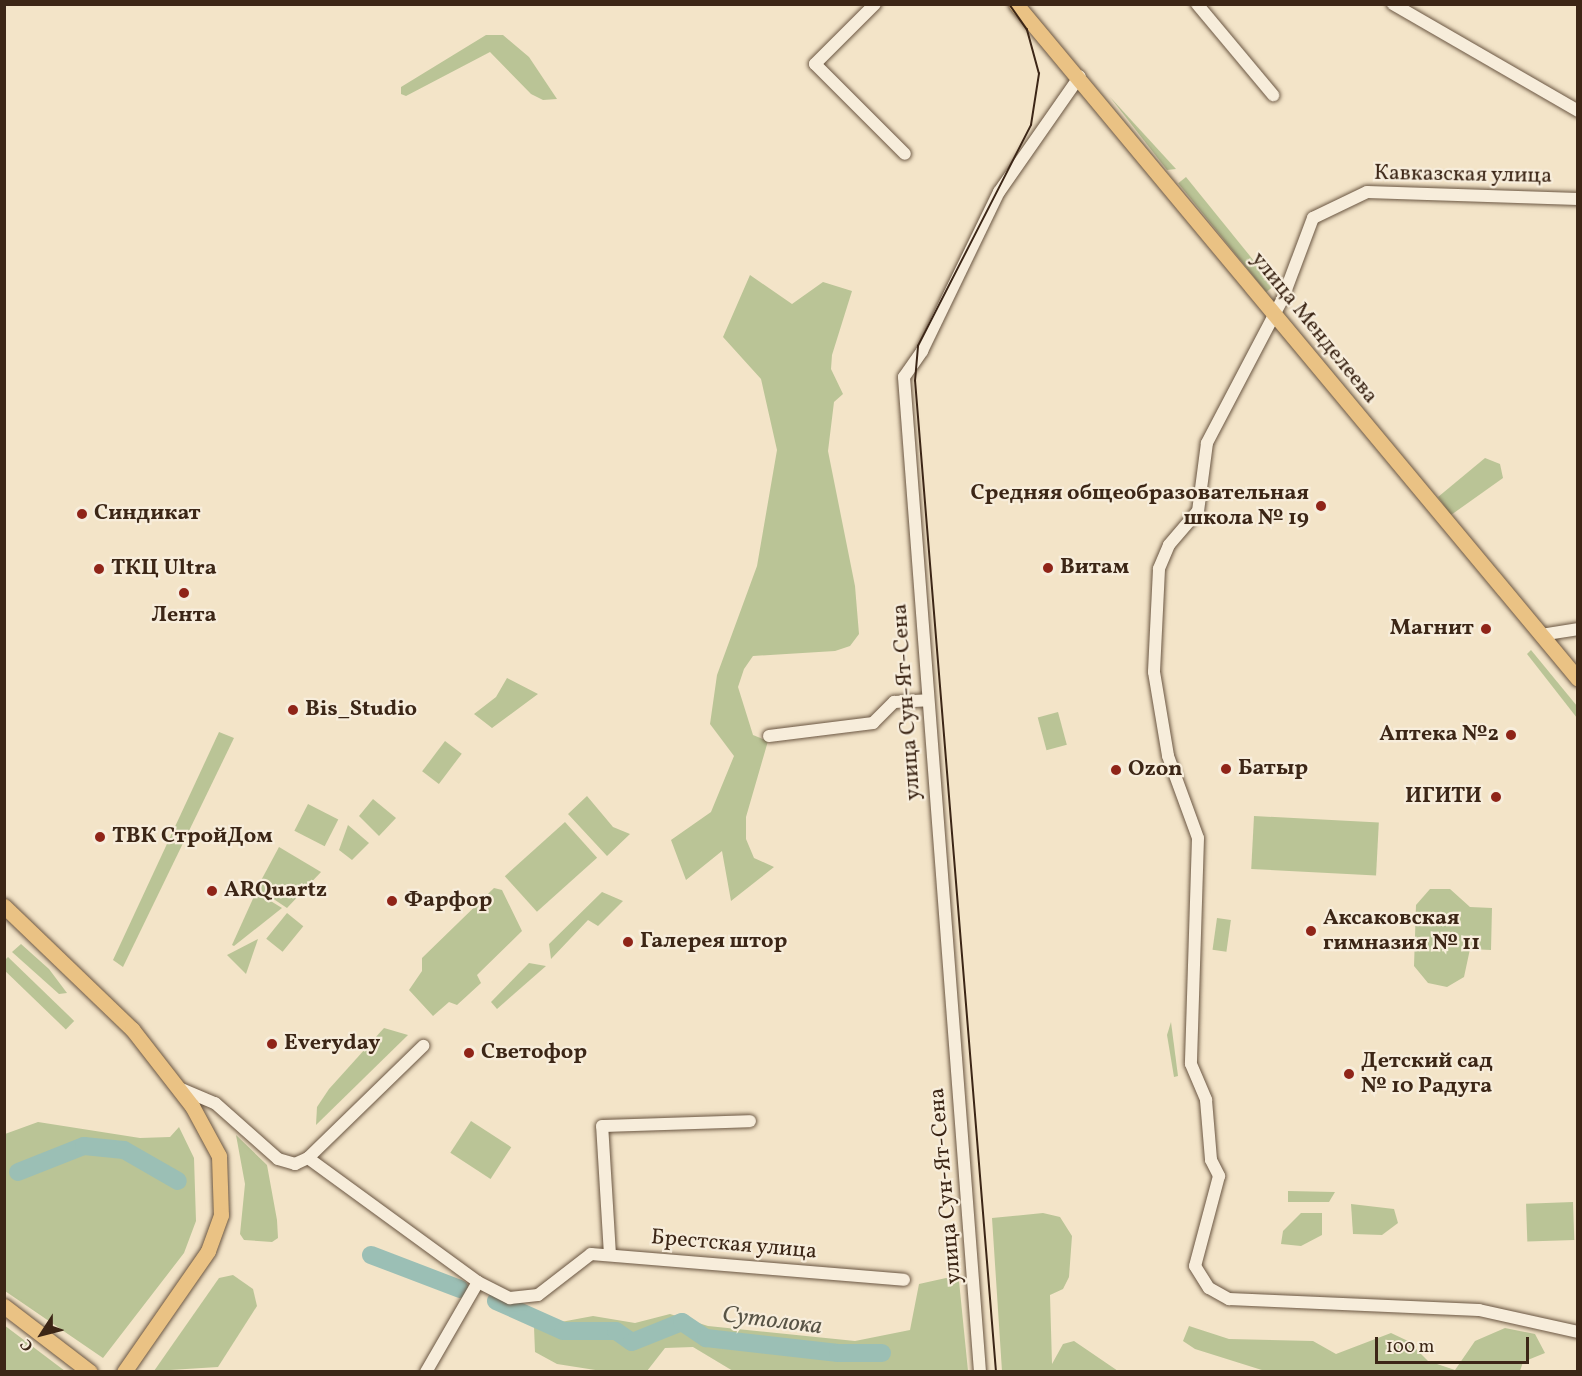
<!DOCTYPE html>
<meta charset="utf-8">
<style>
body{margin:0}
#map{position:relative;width:1582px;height:1376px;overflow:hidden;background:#f3e4c8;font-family:Vollkorn,serif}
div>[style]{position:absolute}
.green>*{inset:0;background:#bac496;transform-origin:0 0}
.river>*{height:18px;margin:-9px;padding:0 9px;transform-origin:9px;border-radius:9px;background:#9bbfb5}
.roads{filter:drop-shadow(0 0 2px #6a5642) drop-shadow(0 0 2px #6a5642)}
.minor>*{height:12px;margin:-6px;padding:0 6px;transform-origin:6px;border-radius:6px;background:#f7eddb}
.major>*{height:15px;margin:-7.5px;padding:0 7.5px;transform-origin:7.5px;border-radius:7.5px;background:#eac284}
.tram>*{height:1.5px;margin:-0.75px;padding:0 0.75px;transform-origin:0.75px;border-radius:0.75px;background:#3c2616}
.dots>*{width:16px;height:16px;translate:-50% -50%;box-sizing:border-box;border:3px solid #f7eddb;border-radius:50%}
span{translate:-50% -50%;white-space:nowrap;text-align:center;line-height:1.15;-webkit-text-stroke:4.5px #f7eddb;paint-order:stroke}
.street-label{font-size:22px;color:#3c2616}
.poi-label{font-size:22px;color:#3c2616;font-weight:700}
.right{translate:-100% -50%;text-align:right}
.left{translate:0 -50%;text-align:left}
.water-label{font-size:24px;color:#585446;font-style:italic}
.frame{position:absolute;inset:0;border:6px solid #3c2616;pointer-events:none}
.north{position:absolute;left:12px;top:1304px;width:60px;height:60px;-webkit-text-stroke:4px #f7eddb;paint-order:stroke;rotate:234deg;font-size:16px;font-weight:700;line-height:24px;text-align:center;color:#3c2616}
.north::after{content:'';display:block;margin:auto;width:21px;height:27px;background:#3c2616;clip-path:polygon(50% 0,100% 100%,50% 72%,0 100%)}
.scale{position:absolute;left:1375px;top:1337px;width:154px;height:27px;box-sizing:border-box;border:3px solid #3c2616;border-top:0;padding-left:8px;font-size:18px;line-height:21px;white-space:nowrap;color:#3c2616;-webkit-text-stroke:4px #f7eddb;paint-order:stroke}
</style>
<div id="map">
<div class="green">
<div style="clip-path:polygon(486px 35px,503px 35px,529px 57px,557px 99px,543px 100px,531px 94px,490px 52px,406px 96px,401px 94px,401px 87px)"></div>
<div style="clip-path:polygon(1110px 97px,1176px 169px,1167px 170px)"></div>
<div style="left:1186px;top:177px;width:140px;height:10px;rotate:51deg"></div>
<div style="clip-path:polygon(750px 275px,792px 304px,823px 282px,852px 291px,832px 355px,831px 369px,843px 394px,834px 402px,828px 451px,855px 586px,859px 634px,850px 646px,835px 651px,753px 656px,744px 669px,738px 687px,753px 735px,768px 741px,746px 817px,746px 839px,754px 858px,774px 867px,731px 901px,722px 851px,686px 880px,671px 840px,711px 812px,734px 756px,710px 724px,717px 675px,757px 566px,777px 450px,761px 379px,723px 337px)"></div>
<div style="clip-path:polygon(1485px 458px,1500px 464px,1503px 478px,1451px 515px,1438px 497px)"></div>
<div style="clip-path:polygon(1531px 650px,1577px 706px,1577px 718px,1527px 654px)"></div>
<div style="clip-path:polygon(507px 678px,538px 694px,492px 728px,474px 714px,496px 697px)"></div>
<div style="left:1058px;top:712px;width:34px;height:21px;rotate:75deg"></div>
<div style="clip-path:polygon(219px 732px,234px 738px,123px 967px,113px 960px)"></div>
<div style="left:445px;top:741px;width:21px;height:38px;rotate:37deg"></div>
<div style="clip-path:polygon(587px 796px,613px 827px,630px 834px,607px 856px,568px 814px)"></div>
<div style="clip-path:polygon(373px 799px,396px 818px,379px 836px,359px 816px)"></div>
<div style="left:308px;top:804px;width:34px;height:30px;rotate:27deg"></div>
<div style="left:1254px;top:816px;width:125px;height:53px;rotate:3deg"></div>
<div style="left:565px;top:822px;width:48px;height:81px;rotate:48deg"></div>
<div style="clip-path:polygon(348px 825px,369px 843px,352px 860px,339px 850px)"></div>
<div style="clip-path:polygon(279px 847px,321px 872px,287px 908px,257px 888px)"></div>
<div style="clip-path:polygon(494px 888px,502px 890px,522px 931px,477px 975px,481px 983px,457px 1005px,449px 1002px,433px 1016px,409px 990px,422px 971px,422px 958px)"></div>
<div style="clip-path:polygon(1430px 889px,1450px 889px,1470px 907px,1492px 908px,1491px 950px,1470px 949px,1464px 977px,1447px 987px,1428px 983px,1414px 966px,1416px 905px)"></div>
<div style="clip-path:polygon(256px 892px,282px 908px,234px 946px,232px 945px)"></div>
<div style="clip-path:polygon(602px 892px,623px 901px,598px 926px,588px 920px,551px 959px,549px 944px)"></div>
<div style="left:287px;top:913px;width:21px;height:33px;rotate:39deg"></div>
<div style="left:1217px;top:918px;width:14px;height:32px;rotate:8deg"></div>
<div style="clip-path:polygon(258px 939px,246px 974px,227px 955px)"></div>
<div style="clip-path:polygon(21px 944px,49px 969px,67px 993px,59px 994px,12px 952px)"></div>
<div style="left:8px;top:957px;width:92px;height:12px;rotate:44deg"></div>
<div style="clip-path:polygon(529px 963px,546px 966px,497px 1009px,491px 1002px)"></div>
<div style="clip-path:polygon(1171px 1022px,1178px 1076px,1174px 1077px,1167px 1035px)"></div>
<div style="clip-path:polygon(384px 1028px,408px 1035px,316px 1125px,317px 1107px,329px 1089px)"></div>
<div style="left:471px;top:1121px;width:48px;height:38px;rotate:33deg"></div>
<div style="clip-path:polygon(38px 1122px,140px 1138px,170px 1137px,179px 1127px,194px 1158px,196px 1221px,184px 1253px,103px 1358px,5px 1291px,5px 1134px)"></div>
<div style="clip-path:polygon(236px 1135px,267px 1165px,277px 1220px,278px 1238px,272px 1242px,244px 1240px,240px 1234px,245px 1184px)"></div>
<div style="clip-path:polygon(1288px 1191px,1335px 1192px,1329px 1202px,1288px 1202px)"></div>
<div style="left:1573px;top:1202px;width:38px;height:47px;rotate:88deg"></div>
<div style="clip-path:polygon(1351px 1204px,1394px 1209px,1398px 1223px,1382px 1235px,1353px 1234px)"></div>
<div style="clip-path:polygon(1043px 1213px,1060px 1217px,1072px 1236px,1069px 1277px,1063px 1289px,1050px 1295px,1052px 1364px,1063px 1344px,1074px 1341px,1118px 1371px,1002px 1371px,992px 1218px)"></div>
<div style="clip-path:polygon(1301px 1213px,1322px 1213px,1322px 1235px,1301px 1246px,1281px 1244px,1283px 1231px)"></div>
<div style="clip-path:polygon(233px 1275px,253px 1289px,257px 1306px,218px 1367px,154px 1371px,219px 1278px)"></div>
<div style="clip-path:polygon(946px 1278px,959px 1281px,968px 1371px,733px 1371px,693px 1347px,665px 1348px,647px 1371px,608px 1372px,557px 1364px,535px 1352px,534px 1327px,593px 1316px,635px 1323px,670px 1314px,708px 1326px,855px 1341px,910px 1330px,919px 1284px)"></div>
<div style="clip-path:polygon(4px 1325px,65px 1371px,5px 1371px)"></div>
<div style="clip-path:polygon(1189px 1326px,1229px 1339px,1313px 1341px,1336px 1354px,1391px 1333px,1408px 1341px,1428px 1361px,1455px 1370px,1475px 1341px,1505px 1328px,1535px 1334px,1545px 1353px,1523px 1362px,1520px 1371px,1265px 1371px,1195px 1349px,1183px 1341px)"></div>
</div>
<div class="river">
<div style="left:18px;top:1172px;width:71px;rotate:-21.5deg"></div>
<div style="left:84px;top:1146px;width:40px;rotate:5.7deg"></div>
<div style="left:124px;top:1150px;width:62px;rotate:29.9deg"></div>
<div style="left:371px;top:1255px;width:95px;rotate:20.9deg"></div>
<div style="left:496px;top:1301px;width:73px;rotate:24.1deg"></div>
<div style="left:563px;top:1331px;width:53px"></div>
<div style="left:616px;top:1331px;width:19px;rotate:35deg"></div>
<div style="left:632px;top:1342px;width:54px;rotate:-21.8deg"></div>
<div style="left:682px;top:1322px;width:29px;rotate:34deg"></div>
<div style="left:706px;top:1338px;width:133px;rotate:6.5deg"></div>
<div style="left:838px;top:1353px;width:44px"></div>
</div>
<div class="roads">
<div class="minor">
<div style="left:875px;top:4px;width:85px;rotate:135deg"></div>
<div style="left:815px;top:64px;width:127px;rotate:45deg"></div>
<div style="left:1197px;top:4px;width:119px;rotate:50.1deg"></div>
<div style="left:1393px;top:4px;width:214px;rotate:30deg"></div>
<div style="left:1578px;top:199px;width:211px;rotate:-178.1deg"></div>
<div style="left:1367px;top:192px;width:60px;rotate:154.3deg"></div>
<div style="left:1313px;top:218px;width:85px;rotate:110.6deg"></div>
<div style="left:1283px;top:298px;width:164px;rotate:117.7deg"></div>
<div style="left:1207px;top:443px;width:69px;rotate:97.5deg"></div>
<div style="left:1198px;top:511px;width:45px;rotate:130.5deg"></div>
<div style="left:1169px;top:545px;width:26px;rotate:113deg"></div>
<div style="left:1159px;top:569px;width:103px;rotate:92.8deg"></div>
<div style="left:1154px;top:672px;width:85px;rotate:80.5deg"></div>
<div style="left:1168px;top:756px;width:87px;rotate:69.9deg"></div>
<div style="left:1198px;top:838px;width:226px;rotate:91.8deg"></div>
<div style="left:1191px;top:1064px;width:39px;rotate:67deg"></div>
<div style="left:1206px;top:1100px;width:60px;rotate:85.2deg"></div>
<div style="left:1211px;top:1160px;width:18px;rotate:63deg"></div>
<div style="left:1219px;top:1176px;width:93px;rotate:104.9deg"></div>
<div style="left:1195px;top:1266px;width:26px;rotate:58deg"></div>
<div style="left:1209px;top:1288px;width:23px;rotate:29deg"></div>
<div style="left:1229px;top:1299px;width:250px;rotate:2.5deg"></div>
<div style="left:1479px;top:1310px;width:101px;rotate:12.5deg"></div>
<div style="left:1541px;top:635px;width:37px;rotate:-9deg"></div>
<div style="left:769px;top:736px;width:105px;rotate:-7.1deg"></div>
<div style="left:873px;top:723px;width:30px;rotate:-45deg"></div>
<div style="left:894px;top:702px;width:34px;rotate:-3deg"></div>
<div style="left:179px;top:1088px;width:39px;rotate:23deg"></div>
<div style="left:215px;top:1103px;width:84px;rotate:41.6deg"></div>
<div style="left:278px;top:1159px;width:18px;rotate:16deg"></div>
<div style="left:295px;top:1164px;width:14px;rotate:-25deg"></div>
<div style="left:308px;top:1158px;width:161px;rotate:-44.2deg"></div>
<div style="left:308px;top:1158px;width:210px;rotate:36.1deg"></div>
<div style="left:610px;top:1255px;width:129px;rotate:-93.5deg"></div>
<div style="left:602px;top:1126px;width:148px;rotate:-1.9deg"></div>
<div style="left:426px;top:1372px;width:104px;rotate:-60deg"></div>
<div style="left:478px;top:1282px;width:36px;rotate:27deg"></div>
<div style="left:510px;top:1298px;width:28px;rotate:-6deg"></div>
<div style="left:538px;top:1295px;width:67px;rotate:-37.7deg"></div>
<div style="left:591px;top:1254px;width:314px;rotate:4.7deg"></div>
<div style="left:980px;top:1372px;width:998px;rotate:-94.37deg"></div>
<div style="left:904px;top:377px;width:32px;rotate:-55deg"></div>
<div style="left:922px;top:351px;width:177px;rotate:-64.2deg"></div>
<div style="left:999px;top:192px;width:141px;rotate:-55.1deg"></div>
</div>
<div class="major">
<div style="left:1016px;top:4px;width:878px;rotate:50.22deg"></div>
<div style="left:4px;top:906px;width:178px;rotate:43.9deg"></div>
<div style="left:132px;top:1029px;width:98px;rotate:52.1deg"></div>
<div style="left:192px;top:1106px;width:57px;rotate:61.6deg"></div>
<div style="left:219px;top:1156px;width:59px;rotate:88.1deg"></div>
<div style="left:221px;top:1215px;width:38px;rotate:110deg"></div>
<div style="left:208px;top:1251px;width:147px;rotate:124.8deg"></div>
<div style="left:4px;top:1306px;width:108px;rotate:37.5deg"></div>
</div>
</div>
<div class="tram">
<div style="left:996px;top:1372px;width:994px;rotate:-94.67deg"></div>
<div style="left:915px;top:381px;width:35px;rotate:-85deg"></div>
<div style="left:918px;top:346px;width:248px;rotate:-62.9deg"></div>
<div style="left:1031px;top:125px;width:52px;rotate:-81.1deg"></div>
<div style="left:1039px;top:74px;width:46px;rotate:-105.3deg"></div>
<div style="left:1027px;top:30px;width:32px;rotate:-125deg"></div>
</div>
<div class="dots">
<div style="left:1321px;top:506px;background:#8f2418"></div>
<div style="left:82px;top:514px;background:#8f2418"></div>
<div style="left:1048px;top:568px;background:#8f2418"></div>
<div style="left:99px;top:569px;background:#8f2418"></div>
<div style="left:184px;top:593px;background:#8f2418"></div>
<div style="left:1486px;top:629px;background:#8f2418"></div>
<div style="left:293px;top:710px;background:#8f2418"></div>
<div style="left:1511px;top:735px;background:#8f2418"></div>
<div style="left:1226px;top:769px;background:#8f2418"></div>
<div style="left:1116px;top:770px;background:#8f2418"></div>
<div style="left:1496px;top:797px;background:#8f2418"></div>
<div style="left:100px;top:837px;background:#8f2418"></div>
<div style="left:212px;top:891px;background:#8f2418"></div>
<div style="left:392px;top:901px;background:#8f2418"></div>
<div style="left:1311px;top:931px;background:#8f2418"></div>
<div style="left:628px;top:942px;background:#8f2418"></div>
<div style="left:272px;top:1044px;background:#8f2418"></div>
<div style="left:469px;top:1053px;background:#8f2418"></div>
<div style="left:1349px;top:1074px;background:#8f2418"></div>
</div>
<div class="street-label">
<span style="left:1463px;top:175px;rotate:1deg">Кавказская улица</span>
<span style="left:1314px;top:328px;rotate:51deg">улица Менделеева</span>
<span style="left:907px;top:702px;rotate:-94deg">улица Сун-Ят-Сена</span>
<span style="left:946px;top:1186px;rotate:-95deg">улица Сун-Ят-Сена</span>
<span style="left:734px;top:1245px;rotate:5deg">Брестская улица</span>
</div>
<div class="poi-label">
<span class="right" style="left:1309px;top:506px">Средняя общеобразовательная<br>школа № 19</span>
<span class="left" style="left:94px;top:514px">Синдикат</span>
<span class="left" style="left:1060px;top:568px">Витам</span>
<span class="left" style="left:111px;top:569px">ТКЦ Ultra</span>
<span style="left:184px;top:616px">Лента</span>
<span class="right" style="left:1474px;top:629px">Магнит</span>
<span class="left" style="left:305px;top:710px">Bis_Studio</span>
<span class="right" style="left:1499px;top:735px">Аптека №2</span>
<span class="left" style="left:1238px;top:769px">Батыр</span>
<span class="left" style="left:1128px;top:770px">Ozon</span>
<span class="right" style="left:1482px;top:797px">ИГИТИ</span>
<span class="left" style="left:112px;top:837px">ТВК СтройДом</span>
<span class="left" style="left:224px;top:891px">ARQuartz</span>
<span class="left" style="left:404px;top:901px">Фарфор</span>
<span class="left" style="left:1323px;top:931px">Аксаковская<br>гимназия № 11</span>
<span class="left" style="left:640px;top:942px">Галерея штор</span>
<span class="left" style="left:284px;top:1044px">Everyday</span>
<span class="left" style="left:481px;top:1053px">Светофор</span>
<span class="left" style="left:1361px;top:1074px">Детский сад<br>№ 10 Радуга</span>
</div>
<div class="water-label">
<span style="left:772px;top:1322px;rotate:7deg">Сутолока</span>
</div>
<div class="frame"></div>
<div class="north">С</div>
<div class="scale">100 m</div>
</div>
